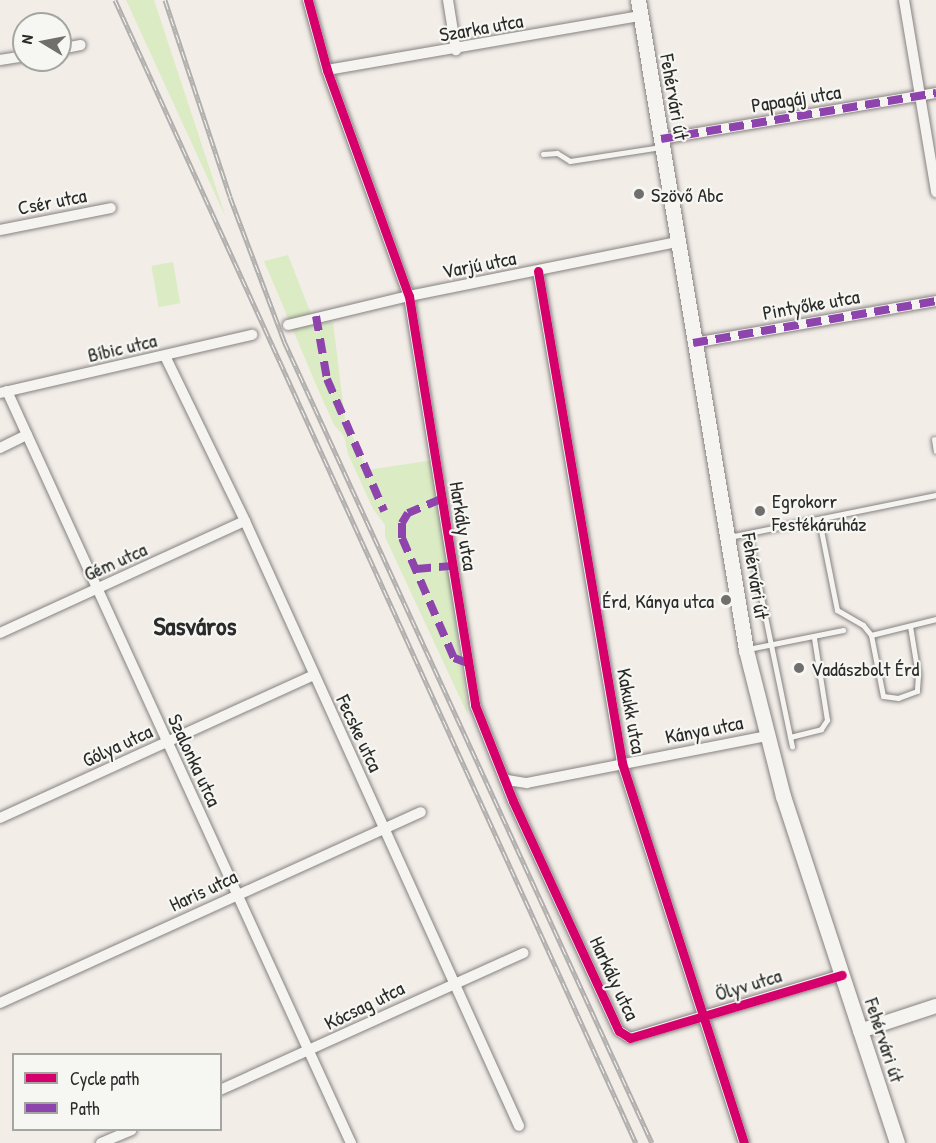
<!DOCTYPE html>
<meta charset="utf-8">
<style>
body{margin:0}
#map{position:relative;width:936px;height:1143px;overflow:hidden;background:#f3ede8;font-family:"Patrick Hand",sans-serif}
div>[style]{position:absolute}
.green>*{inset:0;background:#dbecc4;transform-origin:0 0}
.roads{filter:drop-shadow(0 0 2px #858280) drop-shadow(0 0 2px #858280)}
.service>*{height:5px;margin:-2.5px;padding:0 2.5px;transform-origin:2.5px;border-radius:2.5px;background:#f5f4f1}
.minor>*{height:10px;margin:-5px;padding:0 5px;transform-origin:5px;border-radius:5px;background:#f5f4f1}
.tertiary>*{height:14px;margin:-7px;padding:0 7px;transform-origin:7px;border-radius:7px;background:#f5f4f1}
.secondary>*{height:15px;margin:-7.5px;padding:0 7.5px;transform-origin:7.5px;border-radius:7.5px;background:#f5f4f1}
.rail>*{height:5px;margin-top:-2.5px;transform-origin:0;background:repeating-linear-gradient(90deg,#f6f6f2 0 9px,#b0afad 0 18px);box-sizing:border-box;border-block:2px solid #b0afad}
.quiet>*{height:8px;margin-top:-4px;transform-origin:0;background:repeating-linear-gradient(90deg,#8e44ad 0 15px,transparent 0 23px)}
.cycleway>*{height:9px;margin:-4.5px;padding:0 4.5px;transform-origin:4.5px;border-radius:4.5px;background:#d6006c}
.dots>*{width:16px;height:16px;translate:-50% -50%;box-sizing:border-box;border:3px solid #f6f6f2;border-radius:50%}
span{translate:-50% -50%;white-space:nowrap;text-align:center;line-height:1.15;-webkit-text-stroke:4.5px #f6f6f2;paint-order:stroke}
.street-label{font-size:20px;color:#2b2b2b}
.poi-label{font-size:20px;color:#2b2b2b}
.left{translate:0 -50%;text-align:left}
.right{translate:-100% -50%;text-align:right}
.district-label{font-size:26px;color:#2b2b2b;font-weight:700}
.legend{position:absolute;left:12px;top:1053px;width:210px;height:78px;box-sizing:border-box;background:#f6f6f2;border:2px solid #a5a5a2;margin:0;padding:8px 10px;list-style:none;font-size:18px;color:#2b2b2b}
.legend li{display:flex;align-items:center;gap:12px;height:30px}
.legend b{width:30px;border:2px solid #a5a5a2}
.north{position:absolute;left:12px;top:12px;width:60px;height:60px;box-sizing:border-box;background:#f6f6f2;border:2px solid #a5a5a2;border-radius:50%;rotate:280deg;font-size:16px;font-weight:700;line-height:24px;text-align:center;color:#2b2b2b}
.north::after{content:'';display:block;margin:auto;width:21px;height:27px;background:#716f6d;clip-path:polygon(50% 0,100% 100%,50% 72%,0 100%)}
</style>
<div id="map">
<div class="green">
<div style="clip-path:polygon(126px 0,154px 0,226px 218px)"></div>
<div style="clip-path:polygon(288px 255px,315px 324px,333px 322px,345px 419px,367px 470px,433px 460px,468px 715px,385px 537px,385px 525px,373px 509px,348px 454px,344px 436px,334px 425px,317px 387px,264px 261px)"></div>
<div style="left:173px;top:262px;width:42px;height:22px;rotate:80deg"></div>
</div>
<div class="roads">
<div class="service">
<div style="left:543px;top:154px;width:14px;rotate:-4deg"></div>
<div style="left:557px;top:153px;width:15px;rotate:32deg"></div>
<div style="left:570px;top:161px;width:92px;rotate:-8.7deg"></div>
<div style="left:934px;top:439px;width:12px;rotate:81deg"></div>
<div style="left:819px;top:520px;width:92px;rotate:78.7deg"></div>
<div style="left:837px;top:610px;width:30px;rotate:30deg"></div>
<div style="left:863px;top:625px;width:13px;rotate:51deg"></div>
<div style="left:748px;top:534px;width:217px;rotate:78.3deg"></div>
<div style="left:729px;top:537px;width:211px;rotate:-11.5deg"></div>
<div style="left:910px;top:626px;width:50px;rotate:80.7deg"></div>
<div style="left:918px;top:675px;width:16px;rotate:94deg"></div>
<div style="left:917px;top:691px;width:20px;rotate:160deg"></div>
<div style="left:898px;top:698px;width:15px;rotate:-172deg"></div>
<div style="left:883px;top:696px;width:62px;rotate:-101.1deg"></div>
<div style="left:871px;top:635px;width:67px;rotate:-13.8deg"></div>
<div style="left:748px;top:649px;width:97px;rotate:-11.3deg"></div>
<div style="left:790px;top:737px;width:32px;rotate:-14deg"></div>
<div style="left:821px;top:729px;width:11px;rotate:-56deg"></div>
<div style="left:827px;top:720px;width:83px;rotate:-99deg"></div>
</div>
<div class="minor">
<div style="left:308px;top:0;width:73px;rotate:74.8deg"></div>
<div style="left:327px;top:70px;width:240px;rotate:70.1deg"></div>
<div style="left:409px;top:296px;width:414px;rotate:80.8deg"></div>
<div style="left:475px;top:705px;width:103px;rotate:68.4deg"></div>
<div style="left:513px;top:801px;width:253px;rotate:65.3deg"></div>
<div style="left:619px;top:1031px;width:13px;rotate:32deg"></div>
<div style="left:630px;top:1038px;width:221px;rotate:-16.6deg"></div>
<div style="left:448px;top:0;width:51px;rotate:80.9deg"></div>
<div style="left:904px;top:0;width:195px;rotate:80.5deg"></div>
<div style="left:60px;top:49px;width:21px;rotate:-11deg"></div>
<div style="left:0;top:60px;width:24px;rotate:-9deg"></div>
<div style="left:327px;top:70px;width:318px;rotate:-9.8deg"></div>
<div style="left:661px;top:139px;width:279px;rotate:-9.5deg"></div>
<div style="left:0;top:230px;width:113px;rotate:-11.2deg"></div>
<div style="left:538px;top:271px;width:499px;rotate:80.3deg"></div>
<div style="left:622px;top:763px;width:399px;rotate:72.2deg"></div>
<div style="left:288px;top:325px;width:124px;rotate:-13.5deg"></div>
<div style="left:409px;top:296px;width:274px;rotate:-11.4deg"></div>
<div style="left:693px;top:343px;width:247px;rotate:-9.8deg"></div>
<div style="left:165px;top:356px;width:183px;rotate:64.1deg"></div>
<div style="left:245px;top:521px;width:664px;rotate:65.63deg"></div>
<div style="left:7px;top:391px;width:827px;rotate:65.42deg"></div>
<div style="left:0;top:393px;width:259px;rotate:-13deg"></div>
<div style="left:0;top:448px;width:30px;rotate:-26deg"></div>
<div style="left:0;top:633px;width:269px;rotate:-24.6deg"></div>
<div style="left:507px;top:780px;width:20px;rotate:9deg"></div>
<div style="left:527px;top:783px;width:244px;rotate:-11.1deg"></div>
<div style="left:0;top:818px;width:345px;rotate:-24.5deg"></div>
<div style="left:0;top:1003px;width:462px;rotate:-24.4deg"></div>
<div style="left:220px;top:1090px;width:333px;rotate:-24.3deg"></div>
<div style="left:101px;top:1143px;width:33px;rotate:-23deg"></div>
</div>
<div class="tertiary">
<div style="left:860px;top:1031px;width:80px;rotate:-18.2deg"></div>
</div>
<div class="secondary">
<div style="left:638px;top:0;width:659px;rotate:80.57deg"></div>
<div style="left:746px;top:650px;width:151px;rotate:75.8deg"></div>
<div style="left:783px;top:796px;width:365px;rotate:71.8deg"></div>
</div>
</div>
<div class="rail">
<div style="left:115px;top:0;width:1256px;rotate:65.5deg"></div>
<div style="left:165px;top:0;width:207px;rotate:71.7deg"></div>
<div style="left:230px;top:197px;width:154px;rotate:69.4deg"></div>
<div style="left:284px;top:341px;width:882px;rotate:65.35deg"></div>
</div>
<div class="quiet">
<div style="left:661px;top:139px;width:279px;rotate:-9.5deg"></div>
<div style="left:316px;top:316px;width:64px;rotate:80.1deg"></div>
<div style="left:327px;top:379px;width:144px;rotate:66.6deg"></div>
<div style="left:693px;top:343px;width:247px;rotate:-9.8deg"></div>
<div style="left:441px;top:499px;width:36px;rotate:157deg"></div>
<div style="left:408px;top:513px;width:12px;rotate:121deg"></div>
<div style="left:402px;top:523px;width:15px;rotate:90deg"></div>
<div style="left:402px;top:538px;width:131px;rotate:66.6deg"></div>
<div style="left:454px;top:658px;width:15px;rotate:20deg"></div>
<div style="left:416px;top:569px;width:36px;rotate:-5deg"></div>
</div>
<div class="cycleway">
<div style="left:308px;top:0;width:73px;rotate:74.8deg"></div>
<div style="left:327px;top:70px;width:240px;rotate:70.1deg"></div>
<div style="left:409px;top:296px;width:414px;rotate:80.8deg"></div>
<div style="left:475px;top:705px;width:103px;rotate:68.4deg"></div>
<div style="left:513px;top:801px;width:253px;rotate:65.3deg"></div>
<div style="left:619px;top:1031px;width:13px;rotate:32deg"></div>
<div style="left:630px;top:1038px;width:221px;rotate:-16.6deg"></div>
<div style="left:538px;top:271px;width:499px;rotate:80.3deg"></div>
<div style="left:622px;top:763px;width:399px;rotate:72.2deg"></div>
</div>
<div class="dots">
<div style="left:639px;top:194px;background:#716f6d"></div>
<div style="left:760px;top:511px;background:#716f6d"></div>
<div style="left:726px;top:600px;background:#716f6d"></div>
<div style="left:799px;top:668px;background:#716f6d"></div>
</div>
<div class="street-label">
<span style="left:481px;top:27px;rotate:-10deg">Szarka utca</span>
<span style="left:675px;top:97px;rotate:80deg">Fehérvári út</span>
<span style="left:796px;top:98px;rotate:-9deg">Papagáj utca</span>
<span style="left:52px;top:201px;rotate:-11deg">Csér utca</span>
<span style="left:479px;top:264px;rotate:-11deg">Varjú utca</span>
<span style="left:811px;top:304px;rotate:-10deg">Pintyőke utca</span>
<span style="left:122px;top:347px;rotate:-13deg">Bíbic utca</span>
<span style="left:464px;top:526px;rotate:81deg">Harkály utca</span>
<span style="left:115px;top:561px;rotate:-24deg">Gém utca</span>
<span style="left:756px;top:576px;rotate:81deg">Fehérvári út</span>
<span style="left:632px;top:711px;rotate:80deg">Kakukk utca</span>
<span style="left:704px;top:729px;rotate:-11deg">Kánya utca</span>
<span style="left:360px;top:733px;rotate:65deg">Fecske utca</span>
<span style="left:117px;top:745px;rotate:-25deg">Gólya utca</span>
<span style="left:195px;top:760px;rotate:65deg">Szalonka utca</span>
<span style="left:203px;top:890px;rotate:-25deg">Haris utca</span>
<span style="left:615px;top:978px;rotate:65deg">Harkály utca</span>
<span style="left:748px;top:984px;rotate:-17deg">Ölyv utca</span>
<span style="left:364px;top:1005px;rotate:-26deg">Kócsag utca</span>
<span style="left:885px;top:1040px;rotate:72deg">Fehérvári út</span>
</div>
<div class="poi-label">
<span class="left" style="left:651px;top:194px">Szövő Abc</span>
<span class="left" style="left:772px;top:512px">Egrokorr<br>Festékáruház</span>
<span class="right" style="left:714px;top:600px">Érd, Kánya utca</span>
<span class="left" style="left:811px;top:668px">Vadászbolt Érd</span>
</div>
<div class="district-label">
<span style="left:195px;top:626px">Sasváros</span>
</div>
<ul class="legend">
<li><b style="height:8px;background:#d6006c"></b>Cycle path</li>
<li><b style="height:8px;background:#8e44ad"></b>Path</li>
</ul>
<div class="north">N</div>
</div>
